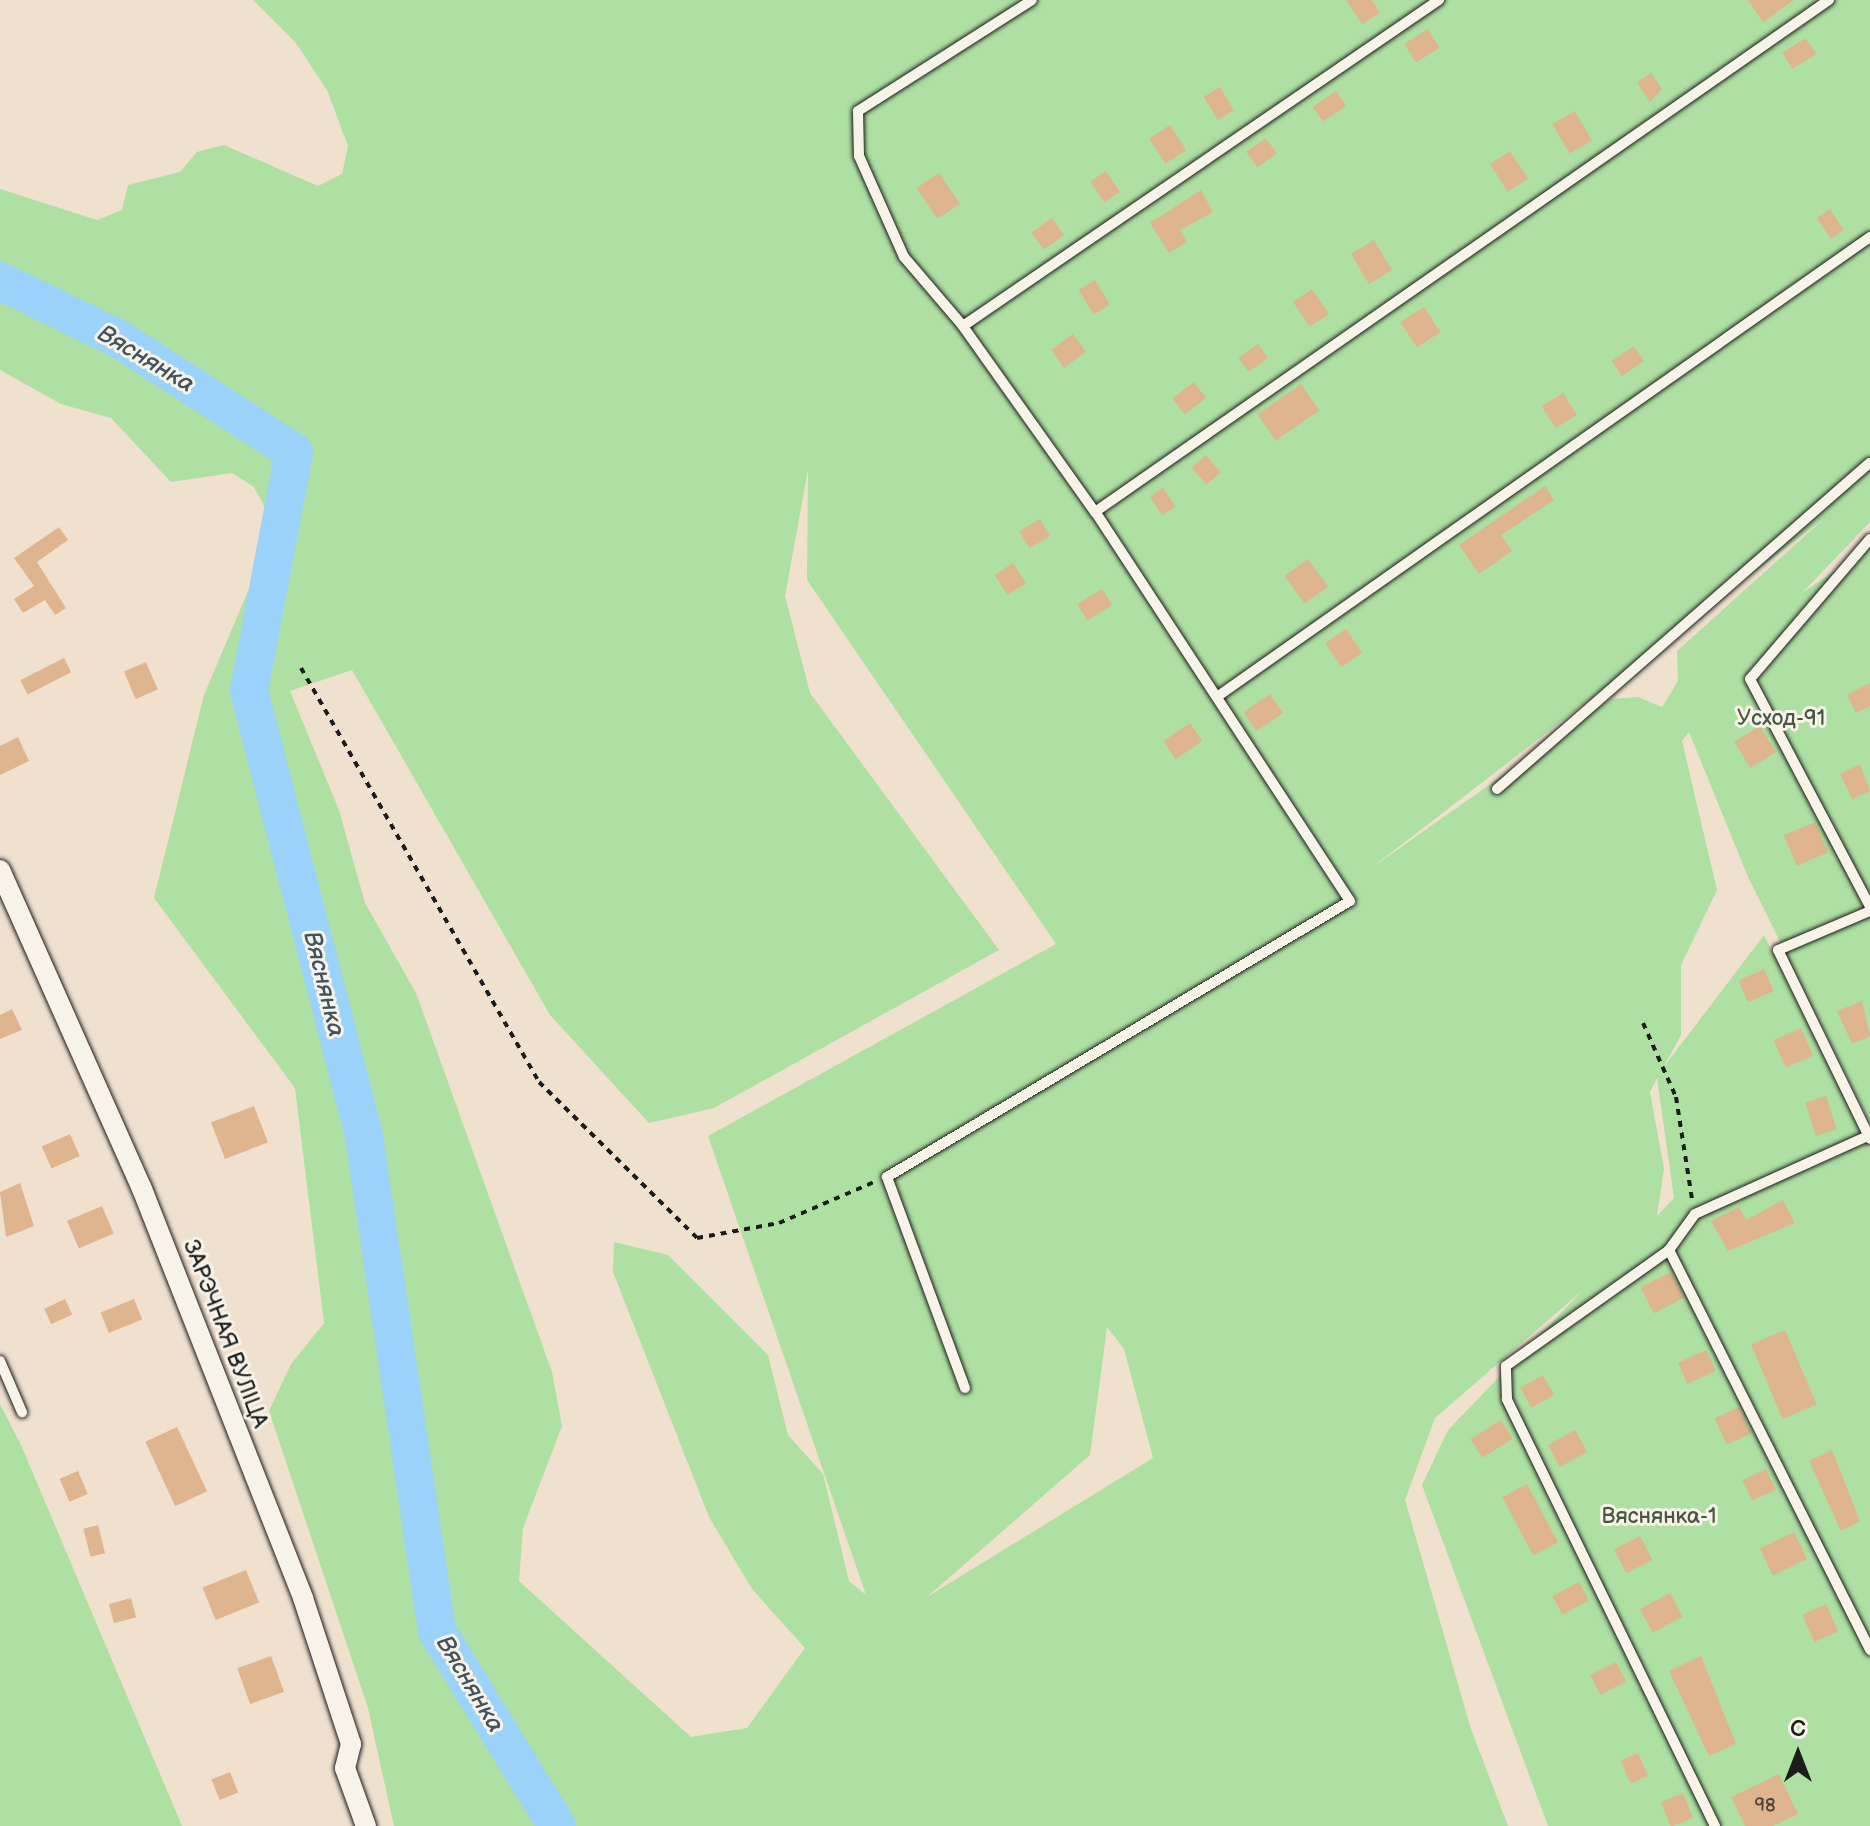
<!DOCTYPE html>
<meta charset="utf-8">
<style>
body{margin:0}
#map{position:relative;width:1870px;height:1826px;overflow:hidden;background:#f0e0ce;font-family:"Balsamiq Sans",sans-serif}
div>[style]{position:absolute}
.green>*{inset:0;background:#ade0a2}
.river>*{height:38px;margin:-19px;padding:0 19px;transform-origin:19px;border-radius:19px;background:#9bd2fa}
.building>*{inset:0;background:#dfb590;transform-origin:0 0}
.path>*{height:4px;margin-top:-2px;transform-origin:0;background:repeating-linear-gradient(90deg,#1c1c1c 0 6px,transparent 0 12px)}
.roads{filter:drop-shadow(0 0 2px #1c1c1c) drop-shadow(0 0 2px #1c1c1c)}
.lane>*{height:10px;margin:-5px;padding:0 5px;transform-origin:5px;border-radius:5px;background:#f7f3e8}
.street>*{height:20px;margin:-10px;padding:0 10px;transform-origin:10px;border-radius:10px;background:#f7f3e8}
span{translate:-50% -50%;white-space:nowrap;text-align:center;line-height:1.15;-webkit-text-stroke:6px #f7f3e8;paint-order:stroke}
.number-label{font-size:18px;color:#4d4239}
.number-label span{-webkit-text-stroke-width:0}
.park-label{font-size:22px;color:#485744}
.street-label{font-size:22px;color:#1c1c1c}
.water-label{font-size:24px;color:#42535f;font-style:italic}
.north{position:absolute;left:1758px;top:1714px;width:80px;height:80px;-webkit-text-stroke:6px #f7f3e8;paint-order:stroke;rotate:0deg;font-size:22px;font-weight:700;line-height:32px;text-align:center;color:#1c1c1c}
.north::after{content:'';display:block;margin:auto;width:28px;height:36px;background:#1c1c1c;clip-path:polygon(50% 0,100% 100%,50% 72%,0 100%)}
</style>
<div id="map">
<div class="green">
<div style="clip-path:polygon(evenodd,253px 0,1870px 0,1870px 522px,1802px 593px,1870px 547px,1870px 1123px,1748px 877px,1689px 732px,1682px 741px,1717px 890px,1681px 965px,1681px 1035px,1663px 1068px,1764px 935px,1870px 1149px,1870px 1826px,1548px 1826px,1422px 1485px,1448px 1430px,1583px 1290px,1435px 1418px,1405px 1500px,1471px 1729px,1508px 1826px,394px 1826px,368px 1708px,269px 1411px,291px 1364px,324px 1323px,295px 1088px,154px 898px,204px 695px,271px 537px,267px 511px,254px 487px,232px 473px,171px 482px,111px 418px,61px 404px,0 370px,0 189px,97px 220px,122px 210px,128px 185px,180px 172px,197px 152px,224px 145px,318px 186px,342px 174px,348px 146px,327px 90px,296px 43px,253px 0,808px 470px,807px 580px,1056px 944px,708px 1136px,866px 1595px,849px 1581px,823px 1474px,788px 1435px,768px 1355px,668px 1255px,614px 1242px,613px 1272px,709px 1517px,752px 1589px,805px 1648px,747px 1728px,691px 1737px,519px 1581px,523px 1528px,562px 1426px,552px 1372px,416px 993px,365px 903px,339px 810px,290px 691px,352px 670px,550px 1015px,649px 1123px,714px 1108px,999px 950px,810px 693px,785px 596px,808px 470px,253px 0,1826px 517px,1677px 651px,1678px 681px,1662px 707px,1638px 697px,1611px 699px,1370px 869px,1826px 517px,253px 0,1657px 1078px,1674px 1198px,1657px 1216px,1664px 1169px,1650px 1092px,1657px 1078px,253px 0,1107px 1327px,1124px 1349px,1153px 1458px,927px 1597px,1090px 1455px,1107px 1327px)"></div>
<div style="clip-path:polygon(0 1404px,21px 1445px,182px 1826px,0 1826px)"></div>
</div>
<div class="river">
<div style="left:0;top:281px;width:132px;rotate:26deg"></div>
<div style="left:119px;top:339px;width:208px;rotate:32.9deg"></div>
<div style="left:294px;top:452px;width:243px;rotate:100.7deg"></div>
<div style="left:249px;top:691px;width:461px;rotate:75.5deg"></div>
<div style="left:364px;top:1137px;width:499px;rotate:81.6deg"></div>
<div style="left:437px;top:1631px;width:229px;rotate:58.4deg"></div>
</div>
<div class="building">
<div style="clip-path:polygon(1346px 0,1372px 0,1380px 13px,1362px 24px)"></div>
<div style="clip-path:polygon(1748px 0,1794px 0,1763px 22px)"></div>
<div style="left:1428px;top:29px;width:22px;height:28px;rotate:58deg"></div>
<div style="left:1806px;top:38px;width:19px;height:28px;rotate:58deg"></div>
<div style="clip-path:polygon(1651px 73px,1662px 89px,1650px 102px,1637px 82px)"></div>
<div style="left:1220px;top:87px;width:27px;height:19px;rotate:59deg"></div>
<div style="left:1336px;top:91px;width:18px;height:28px;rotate:56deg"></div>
<div style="left:1575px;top:111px;width:34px;height:26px;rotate:60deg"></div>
<div style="left:1170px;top:125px;width:30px;height:25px;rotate:57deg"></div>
<div style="left:1266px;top:138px;width:19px;height:24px;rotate:55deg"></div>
<div style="left:1510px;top:151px;width:33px;height:24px;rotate:57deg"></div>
<div style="left:1106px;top:171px;width:25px;height:19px;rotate:56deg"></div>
<div style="left:939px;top:173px;width:37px;height:27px;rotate:56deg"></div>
<div style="clip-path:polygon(1201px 190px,1213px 212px,1180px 230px,1187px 242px,1169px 253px,1150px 223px)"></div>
<div style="left:1830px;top:209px;width:25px;height:16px;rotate:56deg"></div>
<div style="left:1052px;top:218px;width:21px;height:25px;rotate:55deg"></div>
<div style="left:1374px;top:240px;width:35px;height:27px;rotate:59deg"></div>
<div style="left:1095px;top:280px;width:29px;height:19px;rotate:59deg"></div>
<div style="left:1312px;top:289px;width:30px;height:23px;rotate:56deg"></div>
<div style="left:1424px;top:307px;width:30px;height:28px;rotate:57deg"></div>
<div style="left:1073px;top:334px;width:22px;height:27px;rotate:54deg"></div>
<div style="left:1258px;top:344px;width:17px;height:24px;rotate:54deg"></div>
<div style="left:1634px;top:346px;width:18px;height:27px;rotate:56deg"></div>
<div style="left:1194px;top:382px;width:20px;height:27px;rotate:53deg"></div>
<div style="left:1301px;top:384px;width:32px;height:53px;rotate:55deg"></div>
<div style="left:1563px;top:393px;width:26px;height:25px;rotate:58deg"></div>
<div style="left:1206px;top:455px;width:23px;height:19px;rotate:50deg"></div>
<div style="clip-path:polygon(1545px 486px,1554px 500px,1501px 535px,1512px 551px,1479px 574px,1459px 545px)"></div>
<div style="left:1163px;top:488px;width:22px;height:16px;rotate:56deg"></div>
<div style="left:1040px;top:519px;width:20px;height:24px;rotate:60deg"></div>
<div style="clip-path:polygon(59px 527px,68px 540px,37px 562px,66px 608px,55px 615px,45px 600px,23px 613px,14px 599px,34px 586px,14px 558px)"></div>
<div style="left:1308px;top:559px;width:34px;height:29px;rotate:54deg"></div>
<div style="left:1013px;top:563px;width:24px;height:22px;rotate:57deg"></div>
<div style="left:1102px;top:589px;width:19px;height:29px;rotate:58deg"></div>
<div style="left:1346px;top:629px;width:29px;height:25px;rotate:56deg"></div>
<div style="left:64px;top:658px;width:16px;height:49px;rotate:63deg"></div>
<div style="left:146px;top:662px;width:30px;height:24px;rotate:67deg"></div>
<div style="clip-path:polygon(1870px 683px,1870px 706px,1856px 713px,1847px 695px)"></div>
<div style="left:1270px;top:694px;width:23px;height:32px;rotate:56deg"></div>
<div style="left:1190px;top:723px;width:22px;height:32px;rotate:56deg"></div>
<div style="left:1760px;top:726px;width:31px;height:30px;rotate:59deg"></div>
<div style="clip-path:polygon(18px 737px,29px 761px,0 775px,0 746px)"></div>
<div style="clip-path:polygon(1860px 764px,1870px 791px,1852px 799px,1840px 774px)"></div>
<div style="left:1815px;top:822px;width:33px;height:34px;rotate:67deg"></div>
<div style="left:1764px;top:969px;width:24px;height:28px;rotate:66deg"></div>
<div style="clip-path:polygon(1862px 1001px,1870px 1036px,1852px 1044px,1837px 1011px)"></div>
<div style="clip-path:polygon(12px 1009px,22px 1030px,0 1039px,0 1015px)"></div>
<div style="left:1801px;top:1028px;width:30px;height:30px;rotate:66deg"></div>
<div style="left:1826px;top:1096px;width:35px;height:22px;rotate:72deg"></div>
<div style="left:254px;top:1106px;width:39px;height:46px;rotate:69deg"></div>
<div style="left:70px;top:1134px;width:24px;height:31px;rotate:66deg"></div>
<div style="clip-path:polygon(20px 1183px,34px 1226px,6px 1237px,0 1192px)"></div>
<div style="clip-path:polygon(1783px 1200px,1795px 1223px,1728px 1251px,1711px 1221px,1739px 1207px,1746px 1220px)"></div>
<div style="left:102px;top:1206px;width:30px;height:38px;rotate:67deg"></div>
<div style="left:1671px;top:1272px;width:29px;height:34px;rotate:63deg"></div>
<div style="left:65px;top:1299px;width:17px;height:23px;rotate:65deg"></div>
<div style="left:134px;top:1299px;width:22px;height:36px;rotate:68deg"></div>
<div style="left:1785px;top:1330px;width:81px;height:37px;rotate:67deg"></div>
<div style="left:1706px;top:1350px;width:23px;height:31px;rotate:65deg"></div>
<div style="left:1543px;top:1375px;width:23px;height:26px;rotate:61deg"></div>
<div style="left:1739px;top:1407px;width:29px;height:27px;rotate:65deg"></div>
<div style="left:1501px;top:1420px;width:22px;height:36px;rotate:58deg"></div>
<div style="left:177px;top:1427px;width:71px;height:35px;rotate:65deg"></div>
<div style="left:1575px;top:1430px;width:25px;height:31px;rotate:61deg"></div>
<div style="clip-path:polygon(1832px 1450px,1860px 1521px,1841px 1531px,1809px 1461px)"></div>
<div style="left:1766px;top:1469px;width:23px;height:26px;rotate:65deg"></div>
<div style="left:78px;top:1471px;width:25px;height:20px;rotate:67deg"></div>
<div style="left:1527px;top:1484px;width:66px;height:28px;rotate:62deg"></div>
<div style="left:98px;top:1525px;width:29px;height:15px;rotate:76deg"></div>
<div style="left:1794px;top:1532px;width:30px;height:38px;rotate:64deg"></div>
<div style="left:1640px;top:1536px;width:27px;height:29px;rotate:63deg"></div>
<div style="left:246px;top:1570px;width:35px;height:47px;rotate:68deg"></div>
<div style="left:1579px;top:1582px;width:21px;height:30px;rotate:62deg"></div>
<div style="left:1670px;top:1593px;width:27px;height:34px;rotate:62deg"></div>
<div style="left:131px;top:1598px;width:20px;height:23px;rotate:75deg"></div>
<div style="left:1826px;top:1604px;width:30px;height:26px;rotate:66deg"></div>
<div style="left:271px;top:1656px;width:38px;height:36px;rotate:70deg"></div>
<div style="clip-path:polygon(1701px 1656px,1736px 1744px,1709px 1756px,1669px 1671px)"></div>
<div style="left:1616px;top:1662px;width:22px;height:29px;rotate:63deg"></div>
<div style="left:1638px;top:1753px;width:25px;height:19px;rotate:67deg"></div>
<div style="left:230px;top:1772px;width:22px;height:20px;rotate:68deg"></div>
<div style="clip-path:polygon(1779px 1774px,1798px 1814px,1773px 1826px,1745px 1826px,1731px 1797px)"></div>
<div style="left:1683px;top:1793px;width:27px;height:24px;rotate:68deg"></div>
</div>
<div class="path">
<div style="left:301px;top:668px;width:478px;rotate:60.1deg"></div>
<div style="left:539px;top:1082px;width:222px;rotate:44.6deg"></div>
<div style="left:697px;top:1238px;width:83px;rotate:-10.4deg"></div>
<div style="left:779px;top:1223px;width:103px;rotate:-23.3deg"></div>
<div style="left:1643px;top:1023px;width:81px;rotate:66deg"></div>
<div style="left:1676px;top:1097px;width:103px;rotate:81.1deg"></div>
</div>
<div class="roads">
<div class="lane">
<div style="left:963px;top:326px;width:577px;rotate:-34.41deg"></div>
<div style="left:1095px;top:512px;width:895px;rotate:-34.9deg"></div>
<div style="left:1870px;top:539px;width:184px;rotate:130.6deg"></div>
<div style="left:1750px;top:679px;width:258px;rotate:62.2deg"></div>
<div style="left:1221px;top:694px;width:794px;rotate:-35.15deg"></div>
<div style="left:1497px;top:789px;width:495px;rotate:-41.2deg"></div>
<div style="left:1870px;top:911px;width:100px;rotate:157deg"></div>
<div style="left:1778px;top:950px;width:210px;rotate:64deg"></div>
<div style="left:1669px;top:1250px;width:448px;rotate:63.3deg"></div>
<div style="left:0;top:1361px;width:56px;rotate:66.7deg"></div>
<div style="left:965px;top:1388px;width:225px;rotate:-110.3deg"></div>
<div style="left:887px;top:1177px;width:539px;rotate:-30.8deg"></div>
<div style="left:1350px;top:901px;width:465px;rotate:-123.2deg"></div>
<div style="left:1095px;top:512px;width:228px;rotate:-125.4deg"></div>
<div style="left:963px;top:326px;width:91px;rotate:-130.5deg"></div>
<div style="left:904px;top:257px;width:111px;rotate:-114deg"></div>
<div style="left:859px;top:156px;width:45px;rotate:-91.3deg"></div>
<div style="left:858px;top:111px;width:206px;rotate:-32.5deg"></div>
<div style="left:1715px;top:1826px;width:475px;rotate:-116deg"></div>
<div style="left:1507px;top:1399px;width:33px;rotate:-92deg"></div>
<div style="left:1506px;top:1366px;width:200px;rotate:-35.4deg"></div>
<div style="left:1669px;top:1250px;width:44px;rotate:-54.2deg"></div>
<div style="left:1695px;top:1214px;width:190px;rotate:-24.3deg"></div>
</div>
<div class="street">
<div style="left:0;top:870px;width:349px;rotate:66deg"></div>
<div style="left:142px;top:1189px;width:440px;rotate:68.5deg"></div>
<div style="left:303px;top:1598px;width:154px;rotate:71.8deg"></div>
<div style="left:351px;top:1744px;width:25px;rotate:104deg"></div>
<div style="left:345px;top:1768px;width:62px;rotate:70.1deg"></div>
</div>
</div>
<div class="number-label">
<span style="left:1765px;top:1806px">98</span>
</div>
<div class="park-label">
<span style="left:1781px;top:719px">Усход-91</span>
<span style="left:1659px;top:1517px">Вяснянка-1</span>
</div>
<div class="street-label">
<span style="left:225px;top:1334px;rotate:69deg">ЗАРЭЧНАЯ ВУЛІЦА</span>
</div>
<div class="water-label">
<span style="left:146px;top:359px;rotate:31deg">Вяснянка</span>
<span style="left:324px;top:984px;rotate:76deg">Вяснянка</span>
<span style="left:470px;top:1684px;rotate:59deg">Вяснянка</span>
</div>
<div class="north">С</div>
</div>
